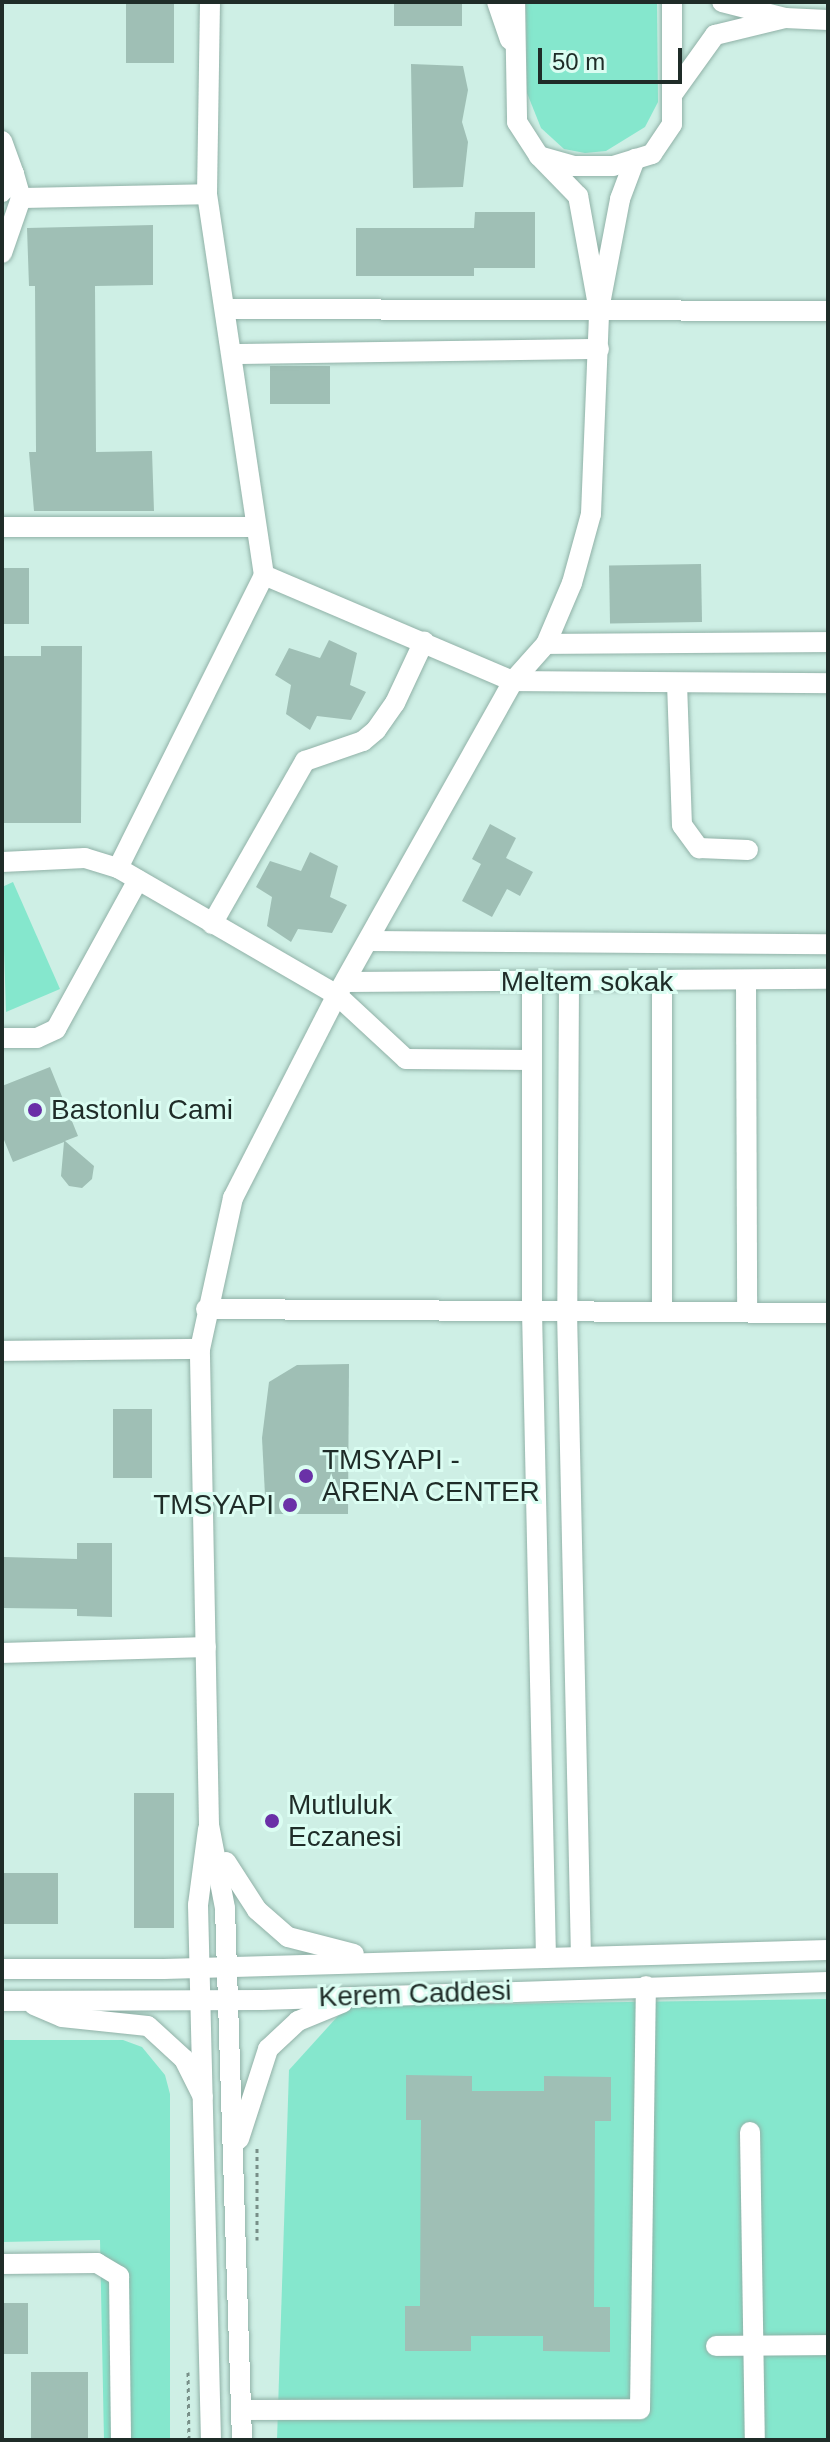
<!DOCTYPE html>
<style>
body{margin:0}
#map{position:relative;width:830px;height:2442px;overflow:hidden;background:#ceefe5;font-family:Arial,sans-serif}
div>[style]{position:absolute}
.green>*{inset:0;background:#85e7cd}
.building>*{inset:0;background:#9fbfb5;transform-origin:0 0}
.path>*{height:3px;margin-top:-1.5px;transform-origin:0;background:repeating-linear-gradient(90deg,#788f88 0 4px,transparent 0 8px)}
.roads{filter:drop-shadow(0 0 2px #90b1a7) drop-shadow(0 0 2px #90b1a7)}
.minor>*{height:20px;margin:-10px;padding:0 10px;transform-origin:10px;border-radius:10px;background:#fff}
.dots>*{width:22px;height:22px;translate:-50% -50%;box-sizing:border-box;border:4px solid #dbfdf2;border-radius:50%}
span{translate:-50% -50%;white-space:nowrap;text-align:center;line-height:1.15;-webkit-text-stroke:6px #dbfdf2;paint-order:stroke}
.street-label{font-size:28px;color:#1f2c28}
.poi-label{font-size:28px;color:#1f2c28}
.left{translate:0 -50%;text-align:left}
.right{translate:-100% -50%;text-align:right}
.frame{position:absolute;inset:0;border:4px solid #1f2c28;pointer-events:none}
.scale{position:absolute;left:538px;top:48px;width:144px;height:36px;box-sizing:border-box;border:4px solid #1f2c28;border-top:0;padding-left:10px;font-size:24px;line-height:28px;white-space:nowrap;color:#1f2c28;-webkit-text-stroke:6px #dbfdf2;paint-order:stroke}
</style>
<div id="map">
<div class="green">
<div style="clip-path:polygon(526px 2px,657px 2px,658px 102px,645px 127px,606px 151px,585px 153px,564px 149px,541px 128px,527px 93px)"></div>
<div style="clip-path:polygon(13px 882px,60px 989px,6px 1012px,2px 887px)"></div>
<div style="clip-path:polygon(828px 1999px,828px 2440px,277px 2440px,289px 2070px,347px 2006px)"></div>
<div style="clip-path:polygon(2px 2040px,123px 2040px,142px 2047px,165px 2075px,170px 2094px,170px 2440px,104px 2440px,100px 2240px,2px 2242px)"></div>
</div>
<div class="building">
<div style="left:126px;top:2px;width:48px;height:61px"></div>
<div style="left:394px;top:2px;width:68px;height:24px"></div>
<div style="clip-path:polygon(411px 64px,463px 66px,468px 90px,462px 122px,468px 142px,463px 187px,413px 188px)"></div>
<div style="clip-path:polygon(475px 212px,535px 212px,535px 268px,474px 268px,474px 276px,356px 276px,356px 228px,474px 228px)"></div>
<div style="clip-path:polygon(153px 225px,153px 285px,95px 286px,96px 452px,152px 451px,154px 511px,34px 511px,29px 452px,36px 452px,35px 286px,29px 286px,27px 228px)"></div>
<div style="left:270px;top:366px;width:60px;height:38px"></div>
<div style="left:701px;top:564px;width:58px;height:92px;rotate:89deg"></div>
<div style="left:2px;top:568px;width:27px;height:56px"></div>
<div style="clip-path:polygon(329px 640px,357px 653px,350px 685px,366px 692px,351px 720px,317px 716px,310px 730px,286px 714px,291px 685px,275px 675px,289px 648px,320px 658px)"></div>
<div style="clip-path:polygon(41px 646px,82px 646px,81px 823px,2px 823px,2px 656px,41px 656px)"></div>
<div style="clip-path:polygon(490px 824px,516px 838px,506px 858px,533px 872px,520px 896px,507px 889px,492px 917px,462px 901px,481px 864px,472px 859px)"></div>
<div style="clip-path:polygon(310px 852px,338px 866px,330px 897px,347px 905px,332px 933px,298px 929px,291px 942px,267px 926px,272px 897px,256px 887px,270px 861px,301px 871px)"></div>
<div style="clip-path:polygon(50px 1067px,78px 1136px,65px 1141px,94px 1166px,92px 1179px,82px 1188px,69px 1186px,61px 1176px,64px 1142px,13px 1162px,2px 1135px,2px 1086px)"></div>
<div style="clip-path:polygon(349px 1364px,348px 1514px,266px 1514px,262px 1438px,269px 1382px,297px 1365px)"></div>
<div style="left:113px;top:1409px;width:39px;height:69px"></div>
<div style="clip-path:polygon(77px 1543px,112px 1543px,112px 1617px,77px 1616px,77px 1609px,4px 1608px,4px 1557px,77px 1559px)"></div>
<div style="left:134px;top:1793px;width:40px;height:135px"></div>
<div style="left:3px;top:1873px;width:55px;height:51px"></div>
<div style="clip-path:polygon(406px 2075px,472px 2076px,472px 2091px,544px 2091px,544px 2076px,611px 2077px,611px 2121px,595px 2121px,594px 2307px,610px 2307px,610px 2352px,543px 2351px,543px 2336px,471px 2336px,471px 2351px,405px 2351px,405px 2306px,420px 2306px,421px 2120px,406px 2120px)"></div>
<div style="left:2px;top:2303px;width:26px;height:51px"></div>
<div style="left:31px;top:2372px;width:57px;height:68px"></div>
</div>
<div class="path">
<div style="left:257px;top:2240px;width:92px;rotate:-90deg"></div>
<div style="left:188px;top:2372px;width:68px;rotate:89.2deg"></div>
</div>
<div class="roads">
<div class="minor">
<div style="left:210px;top:2px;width:192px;rotate:90.9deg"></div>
<div style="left:207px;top:194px;width:385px;rotate:81.5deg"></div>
<div style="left:497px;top:2px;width:40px;rotate:71.1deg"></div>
<div style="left:515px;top:2px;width:120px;rotate:89deg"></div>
<div style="left:517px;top:122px;width:40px;rotate:57.1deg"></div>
<div style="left:539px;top:156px;width:35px;rotate:16deg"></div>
<div style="left:573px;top:166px;width:40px"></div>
<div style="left:613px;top:166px;width:41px;rotate:-17.1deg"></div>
<div style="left:652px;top:154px;width:36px;rotate:-56deg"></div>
<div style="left:672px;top:124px;width:122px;rotate:-90deg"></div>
<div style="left:785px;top:18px;width:43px;rotate:2.7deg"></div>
<div style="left:672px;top:95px;width:74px;rotate:-54.4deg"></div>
<div style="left:715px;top:35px;width:72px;rotate:-13.7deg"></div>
<div style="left:785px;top:18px;width:65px;rotate:-165.7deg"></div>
<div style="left:2px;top:141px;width:35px;rotate:70deg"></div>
<div style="left:14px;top:174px;width:22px;rotate:124deg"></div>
<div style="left:14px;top:174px;width:25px;rotate:74deg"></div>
<div style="left:21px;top:198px;width:186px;rotate:-1.2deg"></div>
<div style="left:2px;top:253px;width:58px;rotate:-70.9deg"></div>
<div style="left:601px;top:299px;width:102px;rotate:-79.2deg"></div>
<div style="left:620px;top:199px;width:43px;rotate:-69.4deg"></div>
<div style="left:227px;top:309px;width:601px;rotate:0.19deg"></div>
<div style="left:232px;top:354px;width:367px;rotate:-0.8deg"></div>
<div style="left:2px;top:527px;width:254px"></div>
<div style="left:546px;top:644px;width:282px;rotate:-0.4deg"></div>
<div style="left:677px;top:683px;width:142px;rotate:88deg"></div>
<div style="left:682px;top:825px;width:29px;rotate:54deg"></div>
<div style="left:699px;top:848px;width:49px;rotate:2.3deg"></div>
<div style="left:2px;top:862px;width:83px;rotate:-2.8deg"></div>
<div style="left:85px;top:858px;width:34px;rotate:17deg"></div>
<div style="left:212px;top:924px;width:188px;rotate:-60.3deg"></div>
<div style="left:305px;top:761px;width:61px;rotate:-19deg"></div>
<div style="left:363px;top:741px;width:17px;rotate:-40deg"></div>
<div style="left:376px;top:730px;width:33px;rotate:-55deg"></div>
<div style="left:395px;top:703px;width:68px;rotate:-64.9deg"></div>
<div style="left:369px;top:941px;width:459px;rotate:0.4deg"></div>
<div style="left:345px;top:982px;width:483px;rotate:-0.4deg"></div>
<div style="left:532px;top:982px;width:329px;rotate:90deg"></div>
<div style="left:532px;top:1311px;width:647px;rotate:88.76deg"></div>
<div style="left:569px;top:982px;width:329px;rotate:90.3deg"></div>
<div style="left:567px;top:1311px;width:646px;rotate:88.76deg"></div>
<div style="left:662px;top:982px;width:329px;rotate:90deg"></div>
<div style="left:746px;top:982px;width:330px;rotate:89.8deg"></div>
<div style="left:2px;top:1038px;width:35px"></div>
<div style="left:37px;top:1038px;width:21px;rotate:-25deg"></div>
<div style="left:56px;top:1029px;width:170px;rotate:-61.2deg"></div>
<div style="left:532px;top:1060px;width:126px;rotate:-179.5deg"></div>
<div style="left:406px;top:1059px;width:94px;rotate:-137.2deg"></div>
<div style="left:337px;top:995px;width:253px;rotate:-149.9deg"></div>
<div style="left:118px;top:868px;width:327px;rotate:-63.5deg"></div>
<div style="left:264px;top:575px;width:271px;rotate:23.1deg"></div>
<div style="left:513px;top:681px;width:315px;rotate:0.4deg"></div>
<div style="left:206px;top:1309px;width:622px;rotate:0.37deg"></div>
<div style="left:2px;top:1351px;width:198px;rotate:-0.6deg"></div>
<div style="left:2px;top:1653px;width:204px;rotate:-1.7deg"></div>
<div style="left:208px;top:1829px;width:77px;rotate:97.5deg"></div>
<div style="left:198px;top:1905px;width:535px;rotate:88.61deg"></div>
<div style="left:226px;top:1862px;width:57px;rotate:57.1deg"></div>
<div style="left:257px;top:1910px;width:41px;rotate:41.1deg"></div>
<div style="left:288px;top:1937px;width:68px;rotate:14.4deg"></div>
<div style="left:2px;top:1969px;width:162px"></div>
<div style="left:164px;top:1969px;width:664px;rotate:-1.64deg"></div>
<div style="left:2px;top:2001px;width:260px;rotate:-0.2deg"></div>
<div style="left:262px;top:2000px;width:566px;rotate:-1.82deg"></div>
<div style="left:34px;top:2005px;width:30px;rotate:23deg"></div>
<div style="left:62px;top:2017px;width:86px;rotate:6deg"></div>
<div style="left:148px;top:2026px;width:49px;rotate:42.5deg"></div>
<div style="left:184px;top:2059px;width:42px;rotate:63.4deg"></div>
<div style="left:750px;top:2132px;width:308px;rotate:89.1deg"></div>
<div style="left:239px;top:2139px;width:95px;rotate:-72.1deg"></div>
<div style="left:268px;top:2049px;width:41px;rotate:-43deg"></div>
<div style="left:298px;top:2021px;width:48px;rotate:-22.2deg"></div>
<div style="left:2px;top:2264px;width:95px;rotate:-0.6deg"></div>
<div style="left:97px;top:2263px;width:26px;rotate:31deg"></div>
<div style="left:119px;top:2276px;width:164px;rotate:89.3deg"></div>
<div style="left:716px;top:2346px;width:112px;rotate:-0.5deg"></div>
<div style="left:242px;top:2410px;width:398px;rotate:-0.1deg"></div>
<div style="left:640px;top:2409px;width:423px;rotate:-89.2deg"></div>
<div style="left:242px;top:2440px;width:532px;rotate:-91.83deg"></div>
<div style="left:225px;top:1908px;width:85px;rotate:-100.9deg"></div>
<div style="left:209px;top:1825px;width:476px;rotate:-91.1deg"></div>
<div style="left:200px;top:1349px;width:155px;rotate:-77.7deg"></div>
<div style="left:233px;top:1198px;width:228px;rotate:-62.9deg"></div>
<div style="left:337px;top:995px;width:360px;rotate:-60.7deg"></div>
<div style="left:513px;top:681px;width:50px;rotate:-48.3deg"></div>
<div style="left:546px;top:644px;width:66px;rotate:-66.9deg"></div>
<div style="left:572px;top:583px;width:72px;rotate:-74.6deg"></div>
<div style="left:591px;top:514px;width:203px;rotate:-87.7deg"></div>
<div style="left:599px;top:311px;width:117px;rotate:-100.3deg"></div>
<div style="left:578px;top:196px;width:56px;rotate:-134.3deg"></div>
</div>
</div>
<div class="dots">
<div style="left:35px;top:1110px;background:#6a31a7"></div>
<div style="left:306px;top:1476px;background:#6a31a7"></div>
<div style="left:290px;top:1505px;background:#6a31a7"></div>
<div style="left:272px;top:1821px;background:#6a31a7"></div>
</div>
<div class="street-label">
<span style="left:587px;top:982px">Meltem sokak</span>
<span style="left:415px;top:1994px;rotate:-2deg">Kerem Caddesi</span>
</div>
<div class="poi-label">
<span class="left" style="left:51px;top:1110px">Bastonlu Cami</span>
<span class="left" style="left:322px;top:1476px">TMSYAPI -<br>ARENA CENTER</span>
<span class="right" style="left:274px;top:1505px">TMSYAPI</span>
<span class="left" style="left:288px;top:1821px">Mutluluk<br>Eczanesi</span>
</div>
<div class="frame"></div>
<div class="scale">50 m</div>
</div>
